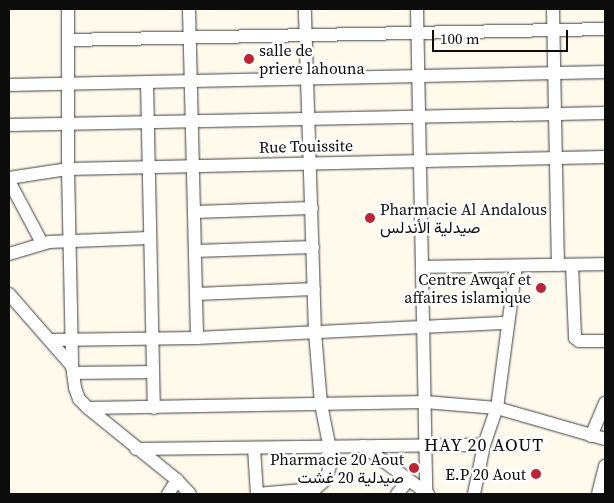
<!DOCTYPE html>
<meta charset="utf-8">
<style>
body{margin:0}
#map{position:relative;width:614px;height:503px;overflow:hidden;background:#fffaec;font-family:"Source Serif 4",Vazirmatn,serif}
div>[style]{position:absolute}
.roads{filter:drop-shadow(0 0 1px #3f3f3f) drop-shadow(0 0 1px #3f3f3f)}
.minor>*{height:12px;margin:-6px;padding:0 6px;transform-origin:6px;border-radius:6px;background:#fff}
.dots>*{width:14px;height:14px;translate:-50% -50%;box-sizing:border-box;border:2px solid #fff;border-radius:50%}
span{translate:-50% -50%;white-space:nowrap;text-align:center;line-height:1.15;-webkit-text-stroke:5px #fff;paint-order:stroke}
.poi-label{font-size:16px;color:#0c0c0c}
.left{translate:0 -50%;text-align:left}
.right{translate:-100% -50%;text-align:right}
.street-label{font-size:16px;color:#0c0c0c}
.neighbourhood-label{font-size:18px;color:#0c0c0c;letter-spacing:1px}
.frame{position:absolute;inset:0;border:10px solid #0c0c0c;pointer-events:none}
.scale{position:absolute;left:432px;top:30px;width:136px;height:22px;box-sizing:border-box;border:2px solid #0c0c0c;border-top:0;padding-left:6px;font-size:15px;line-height:18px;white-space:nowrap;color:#0c0c0c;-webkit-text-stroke:4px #fff;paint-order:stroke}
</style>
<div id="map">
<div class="roads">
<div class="minor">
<div style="left:68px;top:9px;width:160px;rotate:90deg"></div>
<div style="left:68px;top:169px;width:197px;rotate:88.8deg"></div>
<div style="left:72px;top:366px;width:22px;rotate:82deg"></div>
<div style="left:75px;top:388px;width:12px;rotate:70deg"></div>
<div style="left:79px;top:399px;width:13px;rotate:45deg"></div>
<div style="left:88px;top:408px;width:114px;rotate:39deg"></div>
<div style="left:177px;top:480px;width:19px;rotate:47deg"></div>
<div style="left:189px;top:9px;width:329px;rotate:88.6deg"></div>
<div style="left:417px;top:9px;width:484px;rotate:88.9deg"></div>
<div style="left:553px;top:9px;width:256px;rotate:88.9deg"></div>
<div style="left:68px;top:40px;width:537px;rotate:-1.17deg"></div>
<div style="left:147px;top:82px;width:326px;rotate:88.8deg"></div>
<div style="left:9px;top:85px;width:596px;rotate:-1.25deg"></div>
<div style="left:9px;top:125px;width:596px;rotate:-1.15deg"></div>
<div style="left:9px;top:178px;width:60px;rotate:-8.7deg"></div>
<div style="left:68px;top:169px;width:537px;rotate:-1.28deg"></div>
<div style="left:9px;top:181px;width:70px;rotate:62deg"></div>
<div style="left:195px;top:212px;width:117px;rotate:-2deg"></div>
<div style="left:195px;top:251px;width:118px;rotate:-1.9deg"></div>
<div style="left:9px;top:254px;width:42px;rotate:-16.7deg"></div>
<div style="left:49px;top:242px;width:100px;rotate:-2.3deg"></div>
<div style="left:572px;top:265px;width:73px;rotate:87.6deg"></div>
<div style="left:575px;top:338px;width:5px;rotate:37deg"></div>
<div style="left:579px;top:341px;width:26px"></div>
<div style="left:422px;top:267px;width:183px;rotate:-0.9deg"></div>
<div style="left:9px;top:294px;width:96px;rotate:48.8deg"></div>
<div style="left:196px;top:294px;width:118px;rotate:-2.4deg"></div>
<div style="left:50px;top:340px;width:147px;rotate:-0.8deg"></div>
<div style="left:197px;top:338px;width:311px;rotate:-2.8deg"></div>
<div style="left:73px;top:373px;width:80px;rotate:-0.7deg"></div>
<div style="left:88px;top:408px;width:337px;rotate:-1deg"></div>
<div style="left:425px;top:402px;width:72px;rotate:4.8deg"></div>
<div style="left:497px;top:408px;width:143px;rotate:-82.4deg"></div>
<div style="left:591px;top:436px;width:36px;rotate:-67deg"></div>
<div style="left:363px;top:446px;width:81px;rotate:36.4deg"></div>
<div style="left:254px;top:448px;width:46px;rotate:86.3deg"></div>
<div style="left:136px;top:449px;width:348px;rotate:-0.7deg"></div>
<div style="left:168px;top:494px;width:17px;rotate:-57deg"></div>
<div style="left:257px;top:494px;width:58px;rotate:-4.9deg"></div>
<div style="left:315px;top:489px;width:15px;rotate:-42deg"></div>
<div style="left:326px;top:479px;width:21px;rotate:-73deg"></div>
<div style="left:332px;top:459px;width:56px;rotate:-101.3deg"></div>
<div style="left:321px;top:404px;width:71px;rotate:-94.8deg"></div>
<div style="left:315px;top:333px;width:324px;rotate:-91.8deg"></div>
<div style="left:397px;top:494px;width:17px;rotate:-50deg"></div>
<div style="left:474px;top:494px;width:50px;rotate:-78.5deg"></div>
<div style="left:484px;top:445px;width:39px;rotate:-71deg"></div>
<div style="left:497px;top:408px;width:112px;rotate:16deg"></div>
<div style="left:598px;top:494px;width:29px;rotate:-76deg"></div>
</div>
</div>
<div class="dots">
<div style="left:249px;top:59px;background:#bc2436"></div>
<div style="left:370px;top:218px;background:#bc2436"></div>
<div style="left:541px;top:288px;background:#bc2436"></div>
<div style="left:414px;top:468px;background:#bc2436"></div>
<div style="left:536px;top:474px;background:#bc2436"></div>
</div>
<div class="poi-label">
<span class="left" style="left:259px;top:59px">salle de<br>priere lahouna</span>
<span class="left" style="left:380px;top:218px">Pharmacie Al Andalous<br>صيدلية الأندلس</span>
<span class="right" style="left:531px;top:288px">Centre Awqaf et<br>affaires islamique</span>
<span class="right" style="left:404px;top:468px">Pharmacie 20 Aout<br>صيدلية 20 غشت</span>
<span class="right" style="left:526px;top:474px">E.P 20 Aout</span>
</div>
<div class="street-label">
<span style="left:306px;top:146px;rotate:-1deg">Rue Touissite</span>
</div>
<div class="neighbourhood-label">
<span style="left:484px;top:445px">HAY 20 AOUT</span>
</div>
<div class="frame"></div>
<div class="scale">100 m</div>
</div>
